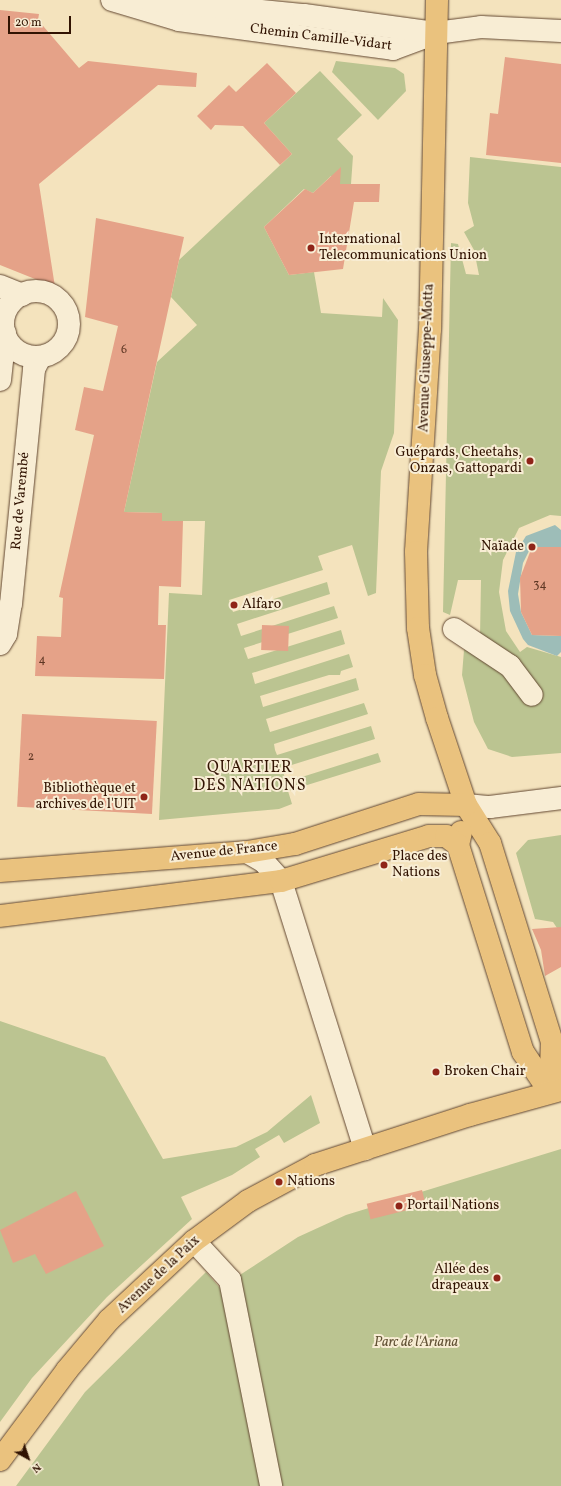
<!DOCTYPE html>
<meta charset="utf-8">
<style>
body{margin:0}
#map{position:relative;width:561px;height:1486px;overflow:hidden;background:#f4e3bd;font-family:Vollkorn,serif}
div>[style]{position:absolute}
.green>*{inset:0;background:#bbc491}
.water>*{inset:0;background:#9dbdb8}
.building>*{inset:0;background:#e5a288;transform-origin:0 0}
.roads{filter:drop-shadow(0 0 1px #624731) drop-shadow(0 0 1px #624731)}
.minor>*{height:22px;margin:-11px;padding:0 11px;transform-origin:11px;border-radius:11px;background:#f8edd4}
.minor>.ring{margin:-11px;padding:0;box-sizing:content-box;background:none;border:22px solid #f8edd4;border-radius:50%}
.major>*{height:22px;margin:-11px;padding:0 11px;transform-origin:11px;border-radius:11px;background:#eac27e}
.dots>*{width:11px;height:11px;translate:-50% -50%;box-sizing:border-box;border:2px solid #f8edd4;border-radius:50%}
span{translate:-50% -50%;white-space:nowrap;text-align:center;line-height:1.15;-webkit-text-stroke:4px #f8edd4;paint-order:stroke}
.number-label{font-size:12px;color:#5e3724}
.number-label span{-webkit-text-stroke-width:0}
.street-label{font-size:14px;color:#311302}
.poi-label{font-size:14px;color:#311302}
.left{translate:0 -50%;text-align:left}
.right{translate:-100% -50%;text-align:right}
.park-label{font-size:14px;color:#615134;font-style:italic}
.quarter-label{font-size:16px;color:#311302;letter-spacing:1px}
.north{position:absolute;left:8px;top:1438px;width:40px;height:40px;-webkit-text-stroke:3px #f8edd4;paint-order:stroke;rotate:140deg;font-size:11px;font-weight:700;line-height:16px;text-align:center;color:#311302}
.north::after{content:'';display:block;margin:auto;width:14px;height:18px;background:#311302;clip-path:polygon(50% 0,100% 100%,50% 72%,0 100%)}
.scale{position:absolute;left:8px;top:16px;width:63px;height:18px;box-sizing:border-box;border:2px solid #311302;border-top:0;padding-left:5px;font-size:12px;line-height:14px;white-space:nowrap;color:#311302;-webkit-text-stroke:3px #f8edd4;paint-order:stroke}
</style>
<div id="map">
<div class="green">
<div style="clip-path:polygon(336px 61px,395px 68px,404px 74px,406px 91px,378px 120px,332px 72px)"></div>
<div style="clip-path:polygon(320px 71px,362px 115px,337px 139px,353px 156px,351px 184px,340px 184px,340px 177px,331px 176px,313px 193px,304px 189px,264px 227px,289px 275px,314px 272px,321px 313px,382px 317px,383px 298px,398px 320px,394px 433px,381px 471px,376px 593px,368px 596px,352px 545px,318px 556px,323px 570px,229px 600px,233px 612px,327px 582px,330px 594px,237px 624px,241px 636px,334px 606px,338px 618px,244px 648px,248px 659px,341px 630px,345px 644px,252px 673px,255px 684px,349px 654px,353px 667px,341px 671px,340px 675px,329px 675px,260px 696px,263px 707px,356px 678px,359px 690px,266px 719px,270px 732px,364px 703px,368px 714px,274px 744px,275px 750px,277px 755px,371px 726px,375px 739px,282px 768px,286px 782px,378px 753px,381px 762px,288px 791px,292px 804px,279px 809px,159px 820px,169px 593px,202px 595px,205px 521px,162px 521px,162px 513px,124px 512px,157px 362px,197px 325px,171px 297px,179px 260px,292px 154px,264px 123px)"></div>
<div style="clip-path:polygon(470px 157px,561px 167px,561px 516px,550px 515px,519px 528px,503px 560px,499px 592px,506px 631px,520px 652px,527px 647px,561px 657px,561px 753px,512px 757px,488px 749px,474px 722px,462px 675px,464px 650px,480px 637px,481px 580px,458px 580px,450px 615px,443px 612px,451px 243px,458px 244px,466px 274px,479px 275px,474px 250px,464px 232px,474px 226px,468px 203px)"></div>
<div style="clip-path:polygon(561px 835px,561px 934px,553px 922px,535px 919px,516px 853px,528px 840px)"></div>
<div style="clip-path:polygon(0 1021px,105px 1057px,163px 1159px,236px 1147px,267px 1132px,311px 1095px,320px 1123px,284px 1143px,279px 1135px,255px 1149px,260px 1157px,232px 1175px,181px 1197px,192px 1219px,107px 1297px,32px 1378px,0 1422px)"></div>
<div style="clip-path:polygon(561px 1149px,561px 1486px,16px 1486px,85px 1392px,206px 1272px,220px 1288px,298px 1237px,346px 1215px)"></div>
</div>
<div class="water">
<div style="clip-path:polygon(555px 525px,561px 530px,561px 547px,531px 547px,523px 563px,518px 594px,521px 612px,532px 635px,561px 636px,561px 652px,557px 656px,528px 645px,523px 639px,510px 611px,508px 591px,516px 552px,526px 536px)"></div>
</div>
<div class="building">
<div style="clip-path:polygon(0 10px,39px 14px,38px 20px,79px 68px,88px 61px,197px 73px,196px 87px,158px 85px,39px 184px,55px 287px,0 265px)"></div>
<div style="clip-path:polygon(505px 57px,561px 64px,561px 163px,486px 155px,490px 113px,498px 114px)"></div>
<div style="clip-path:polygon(267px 63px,296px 93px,264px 123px,292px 154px,280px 165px,243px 126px,215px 125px,211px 130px,197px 116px,229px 85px,236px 92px)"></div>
<div style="clip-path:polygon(341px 167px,340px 184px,380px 184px,379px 202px,354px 202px,343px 269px,289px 275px,264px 227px,305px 189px,313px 193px)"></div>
<div style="clip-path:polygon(96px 218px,184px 237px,124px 512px,162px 513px,162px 521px,183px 521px,181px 587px,159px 586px,158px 625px,166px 625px,164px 679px,35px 676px,37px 636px,61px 637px,63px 598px,59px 597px,94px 435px,75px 430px,84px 387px,103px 391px,118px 326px,85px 317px)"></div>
<div style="clip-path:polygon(532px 547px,561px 547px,561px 636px,532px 635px,521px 612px,520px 578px)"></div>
<div style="left:262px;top:625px;width:27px;height:25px;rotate:2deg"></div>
<div style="left:22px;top:714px;width:135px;height:93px;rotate:3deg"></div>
<div style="clip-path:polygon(561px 927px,561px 967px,545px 976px,541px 950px,532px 929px)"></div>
<div style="left:422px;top:1190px;width:16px;height:57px;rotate:76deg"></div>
<div style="clip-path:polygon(76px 1191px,104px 1246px,46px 1274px,35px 1254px,13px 1263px,0 1230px)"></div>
</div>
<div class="roads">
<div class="minor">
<div style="left:112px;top:0;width:70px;rotate:16.6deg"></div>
<div style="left:179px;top:20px;width:216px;rotate:7.7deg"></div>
<div style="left:393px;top:49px;width:46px;rotate:-20.4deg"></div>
<div style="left:436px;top:33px;width:45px;rotate:-7.6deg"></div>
<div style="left:481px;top:27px;width:80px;rotate:2.9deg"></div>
<div style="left:150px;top:0;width:155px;rotate:5.6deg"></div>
<div style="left:304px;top:15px;width:132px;rotate:7.8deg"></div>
<div style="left:0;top:286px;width:24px;rotate:22deg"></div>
<div class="ring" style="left:3px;top:291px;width:44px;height:44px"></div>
<div style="left:0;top:380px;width:47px;rotate:-83.9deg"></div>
<div style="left:454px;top:629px;width:67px;rotate:33.5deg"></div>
<div style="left:510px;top:666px;width:36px;rotate:53deg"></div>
<div style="left:0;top:644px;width:12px;rotate:-59deg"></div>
<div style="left:6px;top:634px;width:30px;rotate:-81deg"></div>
<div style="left:11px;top:604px;width:236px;rotate:-84.4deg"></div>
<div style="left:34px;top:369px;width:13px;rotate:-63deg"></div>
<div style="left:466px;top:805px;width:24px;rotate:5deg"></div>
<div style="left:490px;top:807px;width:72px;rotate:-7.2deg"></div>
<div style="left:247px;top:852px;width:20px;rotate:30deg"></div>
<div style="left:264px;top:862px;width:25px;rotate:48deg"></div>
<div style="left:281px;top:881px;width:281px;rotate:72.6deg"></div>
<div style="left:194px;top:1241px;width:53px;rotate:47.3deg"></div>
<div style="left:230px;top:1280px;width:210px;rotate:78.7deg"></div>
</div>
<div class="major">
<div style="left:437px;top:0;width:329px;rotate:91.2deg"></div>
<div style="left:430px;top:329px;width:223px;rotate:93.6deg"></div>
<div style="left:416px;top:552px;width:76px;rotate:88.5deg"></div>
<div style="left:418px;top:628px;width:48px;rotate:81.5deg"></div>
<div style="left:425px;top:675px;width:45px;rotate:74.4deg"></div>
<div style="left:437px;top:718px;width:92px;rotate:71.6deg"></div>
<div style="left:466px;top:805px;width:45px;rotate:57.7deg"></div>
<div style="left:490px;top:843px;width:208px;rotate:72.7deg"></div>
<div style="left:552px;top:1042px;width:50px;rotate:92.3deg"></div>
<div style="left:461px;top:832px;width:13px;rotate:103deg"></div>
<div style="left:458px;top:845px;width:217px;rotate:72.6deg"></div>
<div style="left:523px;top:1052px;width:48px;rotate:56deg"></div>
<div style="left:0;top:871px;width:248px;rotate:-4.4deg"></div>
<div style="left:247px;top:852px;width:49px;rotate:-9.5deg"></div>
<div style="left:295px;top:844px;width:130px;rotate:-17.9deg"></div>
<div style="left:419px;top:804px;width:47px;rotate:1.2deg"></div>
<div style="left:0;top:916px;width:283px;rotate:-7.1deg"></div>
<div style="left:281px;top:881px;width:155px;rotate:-16.9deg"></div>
<div style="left:429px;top:836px;width:17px"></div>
<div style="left:446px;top:836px;width:15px;rotate:37deg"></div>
<div style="left:0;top:1460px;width:112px;rotate:-53.3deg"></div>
<div style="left:67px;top:1370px;width:65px;rotate:-50deg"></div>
<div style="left:109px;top:1320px;width:116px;rotate:-42.9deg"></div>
<div style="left:194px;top:1241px;width:67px;rotate:-36.5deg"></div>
<div style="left:248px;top:1201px;width:76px;rotate:-28.2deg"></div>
<div style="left:315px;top:1165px;width:163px;rotate:-17.9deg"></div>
<div style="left:470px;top:1115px;width:94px;rotate:-15.4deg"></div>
</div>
</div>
<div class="dots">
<div style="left:311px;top:248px;background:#8f2418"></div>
<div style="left:530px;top:461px;background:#8f2418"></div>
<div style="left:532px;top:547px;background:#8f2418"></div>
<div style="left:234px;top:605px;background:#8f2418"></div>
<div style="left:144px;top:797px;background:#8f2418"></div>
<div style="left:384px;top:865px;background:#8f2418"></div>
<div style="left:436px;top:1072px;background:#8f2418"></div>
<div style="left:279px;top:1182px;background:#8f2418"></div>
<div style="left:399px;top:1206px;background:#8f2418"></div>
<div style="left:497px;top:1278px;background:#8f2418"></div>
</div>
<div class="number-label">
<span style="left:124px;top:351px">6</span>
<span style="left:540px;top:586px">34</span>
<span style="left:42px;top:661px">4</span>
<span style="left:31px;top:758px">2</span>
</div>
<div class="street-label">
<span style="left:321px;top:38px;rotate:7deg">Chemin Camille-Vidart</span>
<span style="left:427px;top:358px;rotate:-88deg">Avenue Giuseppe-Motta</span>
<span style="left:21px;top:501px;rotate:-85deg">Rue de Varembé</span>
<span style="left:224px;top:852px;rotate:-6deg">Avenue de France</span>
<span style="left:159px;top:1275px;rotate:-43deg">Avenue de la Paix</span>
</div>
<div class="poi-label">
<span class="left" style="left:319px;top:248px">International<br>Telecommunications Union</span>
<span class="right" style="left:522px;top:461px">Guépards, Cheetahs,<br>Onzas, Gattopardi</span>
<span class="right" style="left:524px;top:547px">Naïade</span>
<span class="left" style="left:242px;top:605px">Alfaro</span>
<span class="right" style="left:136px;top:797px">Bibliothèque et<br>archives de l'UIT</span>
<span class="left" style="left:392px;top:865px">Place des<br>Nations</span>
<span class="left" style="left:444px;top:1072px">Broken Chair</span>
<span class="left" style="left:287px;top:1182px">Nations</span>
<span class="left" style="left:407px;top:1206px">Portail Nations</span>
<span class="right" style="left:489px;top:1278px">Allée des<br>drapeaux</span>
</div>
<div class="park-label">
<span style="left:416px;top:1343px">Parc de l'Ariana</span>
</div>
<div class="quarter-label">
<span style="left:250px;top:777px">QUARTIER<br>DES NATIONS</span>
</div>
<div class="north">N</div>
<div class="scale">20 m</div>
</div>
